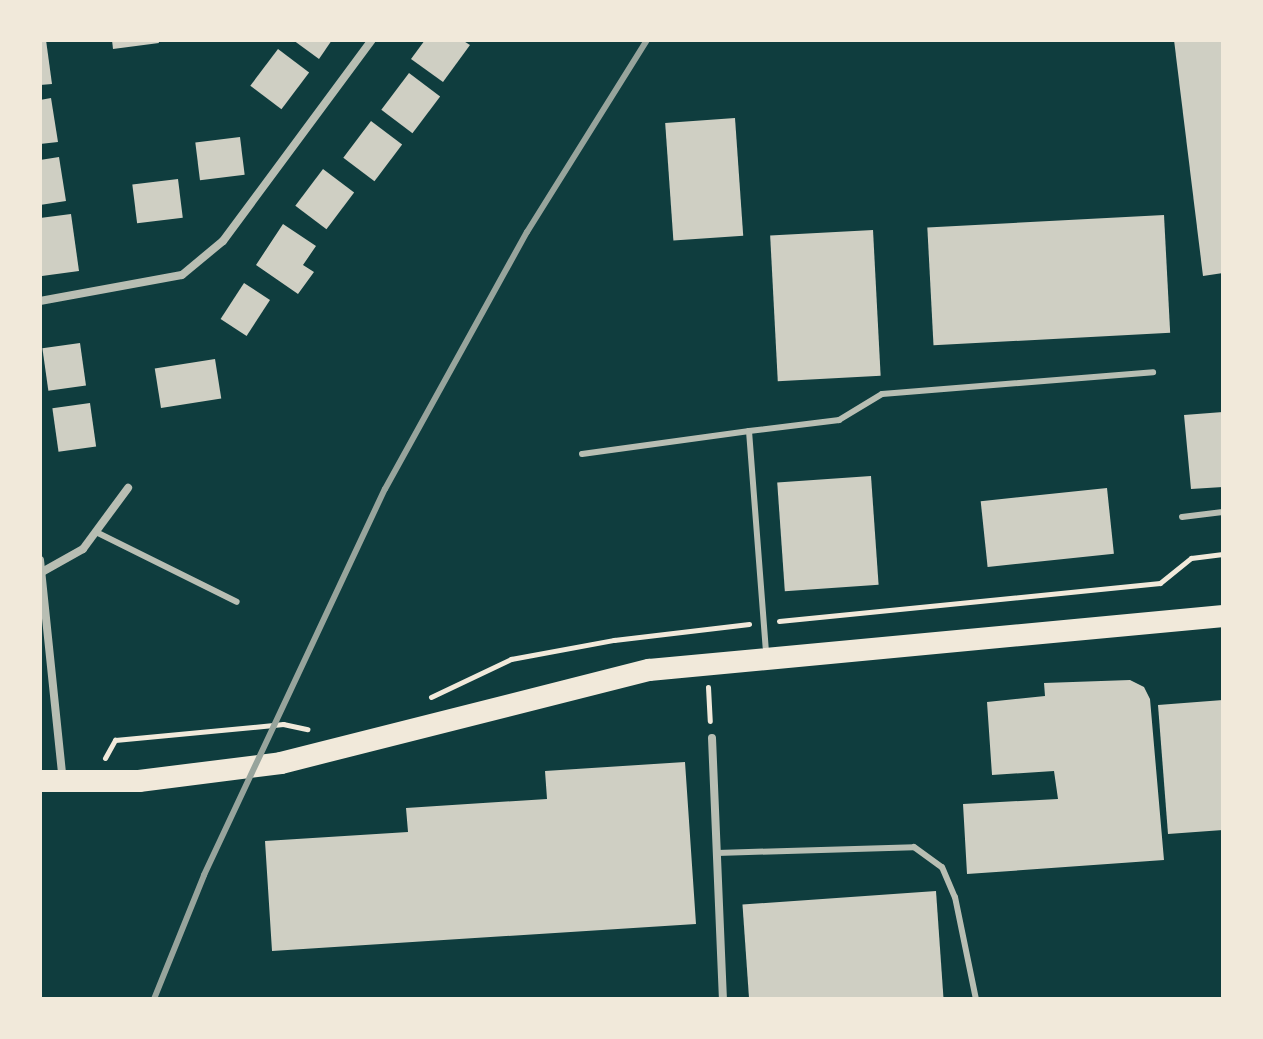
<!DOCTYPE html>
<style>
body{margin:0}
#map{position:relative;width:1263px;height:1039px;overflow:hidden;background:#0f3d3e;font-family:Montserrat,sans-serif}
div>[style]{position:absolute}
.building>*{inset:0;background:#cfcfc3;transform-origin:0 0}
.path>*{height:5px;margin:-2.5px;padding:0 2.5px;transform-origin:2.5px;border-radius:2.5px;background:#f1e9da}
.service>*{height:6px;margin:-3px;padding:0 3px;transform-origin:3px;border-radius:3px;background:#b8beb3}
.minor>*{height:8px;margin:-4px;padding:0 4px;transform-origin:4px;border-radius:4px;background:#b8beb3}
.trunk>*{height:22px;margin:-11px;padding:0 11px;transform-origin:11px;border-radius:11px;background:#f1e9da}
.rail>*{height:6px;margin:-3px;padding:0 3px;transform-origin:3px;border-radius:3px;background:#97a49c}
span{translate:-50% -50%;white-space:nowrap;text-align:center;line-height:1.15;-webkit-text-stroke:6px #f1e9da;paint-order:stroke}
.frame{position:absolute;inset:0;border:42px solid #f1e9da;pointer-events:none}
</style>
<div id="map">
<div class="building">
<div style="clip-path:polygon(40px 40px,46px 40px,52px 84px,40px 85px)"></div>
<div style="clip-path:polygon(112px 40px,158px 40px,159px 43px,113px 49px)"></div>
<div style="clip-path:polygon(293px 40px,332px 40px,319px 59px)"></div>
<div style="clip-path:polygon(425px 40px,462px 40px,470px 45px,443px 82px,411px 59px)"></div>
<div style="clip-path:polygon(1174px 40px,1223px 40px,1223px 273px,1203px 276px)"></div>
<div style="left:278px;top:49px;width:39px;height:46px;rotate:37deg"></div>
<div style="left:409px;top:73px;width:39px;height:46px;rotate:37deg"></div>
<div style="clip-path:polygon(51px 98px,58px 142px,40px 144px,40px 100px)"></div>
<div style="left:735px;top:118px;width:118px;height:70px;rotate:86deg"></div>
<div style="left:371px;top:121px;width:39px;height:46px;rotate:37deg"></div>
<div style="left:240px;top:137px;width:38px;height:45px;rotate:83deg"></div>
<div style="clip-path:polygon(59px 157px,66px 201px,40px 205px,40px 160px)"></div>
<div style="left:323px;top:169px;width:39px;height:46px;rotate:37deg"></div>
<div style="left:178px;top:179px;width:39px;height:46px;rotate:83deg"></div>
<div style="clip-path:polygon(71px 214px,79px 271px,42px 276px,40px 218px)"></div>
<div style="left:1164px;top:215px;width:118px;height:237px;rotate:87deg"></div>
<div style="clip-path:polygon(283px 224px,316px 246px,303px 265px,314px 272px,298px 294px,256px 265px)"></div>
<div style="left:873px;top:230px;width:146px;height:103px;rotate:87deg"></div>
<div style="left:244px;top:283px;width:31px;height:43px;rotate:33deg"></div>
<div style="left:80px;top:343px;width:43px;height:38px;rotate:82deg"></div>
<div style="left:215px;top:359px;width:40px;height:61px;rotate:81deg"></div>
<div style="left:90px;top:403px;width:44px;height:38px;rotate:82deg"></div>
<div style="clip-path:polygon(1223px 412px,1223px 487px,1191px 489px,1184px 415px)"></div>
<div style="left:871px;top:476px;width:109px;height:94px;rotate:86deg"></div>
<div style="left:1107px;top:488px;width:66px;height:127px;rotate:84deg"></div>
<div style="clip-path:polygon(1130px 680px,1144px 687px,1150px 699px,1164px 860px,967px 874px,963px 804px,1058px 799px,1054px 771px,992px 775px,987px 702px,1045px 696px,1044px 683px)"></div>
<div style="clip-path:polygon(1223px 700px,1223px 830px,1168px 834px,1158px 705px)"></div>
<div style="clip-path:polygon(685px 762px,696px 924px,272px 951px,265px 841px,408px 832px,406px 808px,547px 799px,545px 771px)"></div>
<div style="left:936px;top:891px;width:108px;height:194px;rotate:86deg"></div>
</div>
<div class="path">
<div style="left:779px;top:621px;width:383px;rotate:-5.7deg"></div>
<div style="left:1160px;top:583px;width:40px;rotate:-39deg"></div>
<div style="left:1191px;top:558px;width:32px;rotate:-7deg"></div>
<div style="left:708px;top:687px;width:34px;rotate:87deg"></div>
<div style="left:431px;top:697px;width:89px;rotate:-25.4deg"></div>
<div style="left:511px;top:659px;width:105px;rotate:-10.5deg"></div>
<div style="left:614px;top:640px;width:136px;rotate:-6.8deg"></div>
<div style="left:105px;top:758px;width:21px;rotate:-61deg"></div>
<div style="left:115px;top:740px;width:169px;rotate:-5.4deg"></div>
<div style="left:283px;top:724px;width:25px;rotate:12deg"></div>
</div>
<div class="service">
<div style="left:749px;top:431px;width:91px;rotate:-7deg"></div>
<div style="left:839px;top:420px;width:50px;rotate:-31.2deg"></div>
<div style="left:882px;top:394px;width:272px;rotate:-4.6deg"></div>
<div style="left:582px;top:454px;width:169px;rotate:-7.8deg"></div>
<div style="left:749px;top:431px;width:224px;rotate:85.6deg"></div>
<div style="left:1182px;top:517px;width:41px;rotate:-7deg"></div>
<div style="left:96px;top:532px;width:157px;rotate:26.4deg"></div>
<div style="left:717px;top:853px;width:197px;rotate:-1.7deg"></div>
<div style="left:914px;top:847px;width:34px;rotate:36deg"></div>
<div style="left:942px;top:867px;width:33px;rotate:67deg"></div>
<div style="left:955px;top:897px;width:104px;rotate:78.4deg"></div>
</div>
<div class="minor">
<div style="left:40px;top:301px;width:144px;rotate:-10.4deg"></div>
<div style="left:182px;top:275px;width:53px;rotate:-39.7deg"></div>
<div style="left:223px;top:241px;width:250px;rotate:-53.5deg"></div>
<div style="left:40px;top:560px;width:222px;rotate:84.1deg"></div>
<div style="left:42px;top:572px;width:47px;rotate:-29.3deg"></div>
<div style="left:83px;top:549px;width:76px;rotate:-53.6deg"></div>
<div style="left:712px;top:738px;width:261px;rotate:87.6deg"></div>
</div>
<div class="trunk">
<div style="left:40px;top:781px;width:99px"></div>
<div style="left:139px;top:781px;width:143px;rotate:-7.2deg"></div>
<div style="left:281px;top:763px;width:380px;rotate:-14.2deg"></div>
<div style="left:649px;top:670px;width:577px;rotate:-5.37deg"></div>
</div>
<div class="rail">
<div style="left:154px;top:999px;width:134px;rotate:-68deg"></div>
<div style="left:204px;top:875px;width:426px;rotate:-64.9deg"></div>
<div style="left:385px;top:489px;width:294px;rotate:-61.1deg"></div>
<div style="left:527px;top:232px;width:226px;rotate:-58deg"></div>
</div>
<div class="frame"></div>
</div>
